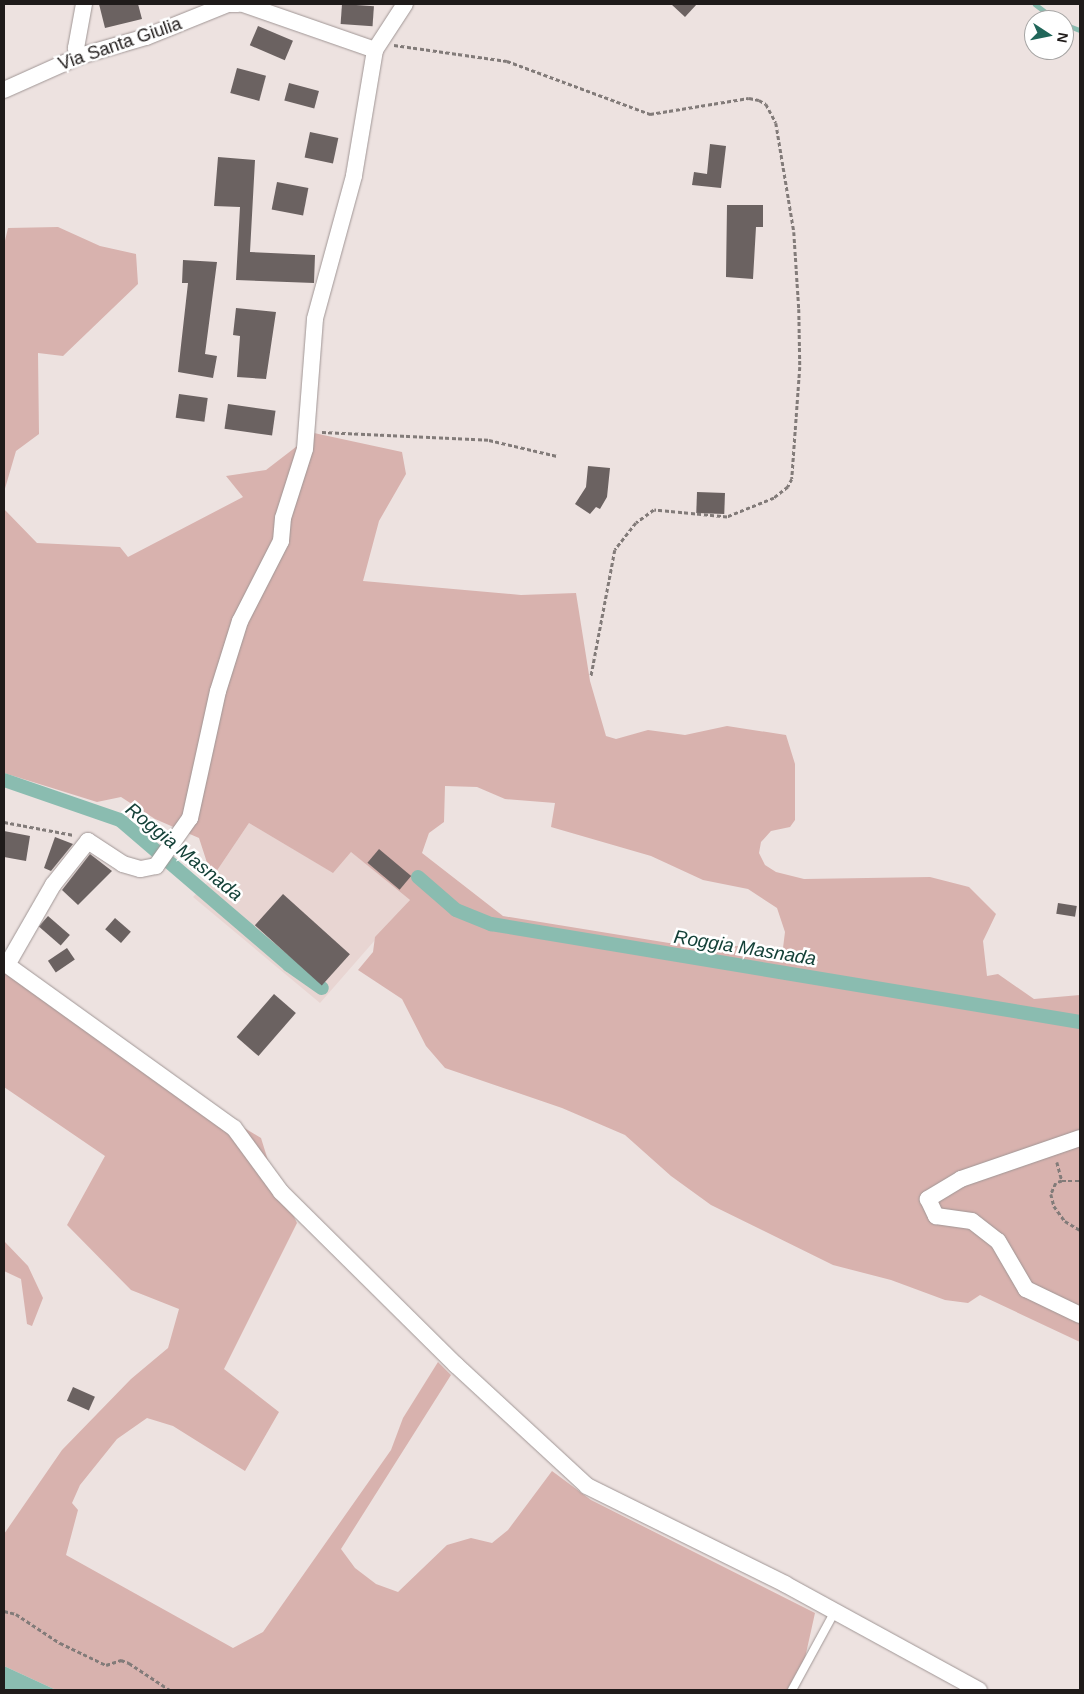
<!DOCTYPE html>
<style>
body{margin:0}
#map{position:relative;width:1084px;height:1694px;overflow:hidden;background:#ede2e0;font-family:Helvetica,sans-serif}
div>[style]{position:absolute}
.built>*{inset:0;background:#e8d5d2}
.green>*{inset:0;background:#d8b2ae}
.water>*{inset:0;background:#8abcb0}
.stream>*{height:4.5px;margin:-2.25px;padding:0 2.25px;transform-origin:2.25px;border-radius:2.25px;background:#8abcb0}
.canal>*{height:14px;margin:-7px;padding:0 7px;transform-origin:7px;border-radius:7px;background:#8abcb0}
.building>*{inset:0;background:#6b6261;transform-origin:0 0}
.path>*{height:2.5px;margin-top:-1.25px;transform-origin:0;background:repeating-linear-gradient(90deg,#827b79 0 4px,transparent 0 6.5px)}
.roads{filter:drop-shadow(0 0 1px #a09695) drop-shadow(0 0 1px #a09695)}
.service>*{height:8px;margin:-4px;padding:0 4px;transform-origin:4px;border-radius:4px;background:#fff}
.minor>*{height:16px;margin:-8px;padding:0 8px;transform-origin:8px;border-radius:8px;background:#fff}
span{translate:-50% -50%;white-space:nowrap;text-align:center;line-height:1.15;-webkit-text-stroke:5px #fff;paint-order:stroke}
.street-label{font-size:18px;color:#1f1b1a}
.water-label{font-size:19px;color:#144138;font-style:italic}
.frame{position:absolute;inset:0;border:5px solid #1f1b1a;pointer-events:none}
.north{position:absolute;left:1024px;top:10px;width:50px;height:50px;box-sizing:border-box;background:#fff;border:1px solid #a5a4a3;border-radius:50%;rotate:101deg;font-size:14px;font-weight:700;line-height:20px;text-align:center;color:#1f1b1a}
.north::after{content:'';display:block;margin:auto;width:18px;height:22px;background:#206659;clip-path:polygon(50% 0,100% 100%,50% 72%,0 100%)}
</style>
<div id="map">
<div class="built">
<div style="clip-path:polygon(249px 823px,332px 872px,350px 851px,410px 900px,320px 1003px,193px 897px,212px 878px)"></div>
</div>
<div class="green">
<div style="clip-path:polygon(58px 227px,100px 246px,136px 254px,138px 284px,63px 356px,38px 353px,39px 434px,16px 451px,4px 492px,4px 245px,8px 228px)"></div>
<div style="clip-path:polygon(evenodd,314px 433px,402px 452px,406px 474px,379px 521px,363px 581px,521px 595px,576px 593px,590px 681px,606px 736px,616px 739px,648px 730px,685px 735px,727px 726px,786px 735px,795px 764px,795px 820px,790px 827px,771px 831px,761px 842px,759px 853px,765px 865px,776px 872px,804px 879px,930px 877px,969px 887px,996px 914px,983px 941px,987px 976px,998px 974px,1034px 999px,1080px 995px,1080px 1342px,980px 1295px,968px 1303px,945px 1300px,891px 1280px,833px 1265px,711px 1205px,671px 1176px,625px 1135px,562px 1108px,445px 1068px,426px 1046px,402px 999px,358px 970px,373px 952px,375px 937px,410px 900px,351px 852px,333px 873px,249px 823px,212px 878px,199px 838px,155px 819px,121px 797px,97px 802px,4px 773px,4px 509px,37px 543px,120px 547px,128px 557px,243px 497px,226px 476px,266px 470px,314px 433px,445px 786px,477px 787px,505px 799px,555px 803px,551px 827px,651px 856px,703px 880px,748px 889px,777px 908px,785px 932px,783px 948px,669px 943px,503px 916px,422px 853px,429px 833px,444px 822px,445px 786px)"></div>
<div style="clip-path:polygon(4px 950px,28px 977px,216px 1111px,261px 1138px,271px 1170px,297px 1223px,224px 1369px,279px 1412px,245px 1471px,173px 1426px,147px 1418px,117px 1439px,80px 1485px,72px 1503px,78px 1510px,66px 1555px,233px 1648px,263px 1632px,391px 1450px,403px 1418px,438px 1362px,451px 1375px,341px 1549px,355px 1568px,376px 1584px,398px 1592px,447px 1545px,471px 1538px,492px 1543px,508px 1530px,552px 1471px,591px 1500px,815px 1613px,805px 1658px,787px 1690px,56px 1690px,4px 1666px,4px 1534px,62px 1450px,131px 1379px,168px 1348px,179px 1309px,131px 1290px,67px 1225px,105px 1156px,4px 1087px)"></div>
<div style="clip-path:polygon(4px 1241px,28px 1266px,43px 1298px,32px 1326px,27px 1324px,21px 1279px,4px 1271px)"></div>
</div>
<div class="water">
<div style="clip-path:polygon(4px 1666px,56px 1690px,4px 1690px)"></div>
</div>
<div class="stream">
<div style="left:1035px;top:4px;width:26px;rotate:37deg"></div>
<div style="left:1064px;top:24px;width:17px;rotate:21deg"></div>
</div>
<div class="canal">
<div style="left:4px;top:780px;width:123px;rotate:19deg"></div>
<div style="left:120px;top:820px;width:223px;rotate:40.6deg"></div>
<div style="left:289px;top:965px;width:40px;rotate:34.9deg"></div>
<div style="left:418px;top:877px;width:50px;rotate:41deg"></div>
<div style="left:456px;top:910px;width:38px;rotate:22deg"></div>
<div style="left:491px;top:924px;width:597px;rotate:9.45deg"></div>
</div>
<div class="building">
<div style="clip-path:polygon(99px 4px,138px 4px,142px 19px,105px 28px)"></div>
<div style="left:342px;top:4px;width:32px;height:20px;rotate:4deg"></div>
<div style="clip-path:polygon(671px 4px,697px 4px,685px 17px)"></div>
<div style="left:258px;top:26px;width:38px;height:21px;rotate:23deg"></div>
<div style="left:237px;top:68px;width:30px;height:26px;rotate:15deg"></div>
<div style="left:289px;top:83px;width:31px;height:18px;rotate:15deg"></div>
<div style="left:310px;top:132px;width:29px;height:26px;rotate:12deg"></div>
<div style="clip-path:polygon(710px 144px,726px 146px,721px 188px,692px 185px,694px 172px,707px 174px)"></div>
<div style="clip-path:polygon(218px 157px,255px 160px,250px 252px,315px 255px,314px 283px,236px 280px,240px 207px,214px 206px)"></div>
<div style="left:277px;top:182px;width:32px;height:28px;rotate:11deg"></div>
<div style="clip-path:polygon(727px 205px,763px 205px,763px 227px,756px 227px,753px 279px,726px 277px)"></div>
<div style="clip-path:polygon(183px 260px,217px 262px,205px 354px,217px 356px,213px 378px,178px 372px,188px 283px,182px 283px)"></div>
<div style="clip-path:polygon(236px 308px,276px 312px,266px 379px,237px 377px,240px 336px,233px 335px)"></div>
<div style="left:179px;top:394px;width:29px;height:24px;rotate:8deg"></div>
<div style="left:228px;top:404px;width:48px;height:25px;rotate:8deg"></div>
<div style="clip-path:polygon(588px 466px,610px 468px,607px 497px,600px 509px,596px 507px,590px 514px,575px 504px,586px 487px)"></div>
<div style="left:697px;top:492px;width:28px;height:21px;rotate:2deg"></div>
<div style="clip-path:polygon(4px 831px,30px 836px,26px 861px,4px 857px)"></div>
<div style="clip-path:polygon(55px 837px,73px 844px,51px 871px,44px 868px)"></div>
<div style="left:379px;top:849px;width:42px;height:18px;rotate:40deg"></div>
<div style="clip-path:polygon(90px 854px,112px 871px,78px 905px,62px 890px)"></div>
<div style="left:283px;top:894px;width:90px;height:42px;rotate:42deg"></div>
<div style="left:1058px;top:903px;width:19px;height:11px;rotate:9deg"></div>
<div style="left:48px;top:916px;width:29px;height:14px;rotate:41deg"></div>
<div style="left:115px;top:918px;width:21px;height:15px;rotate:41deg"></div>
<div style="left:67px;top:948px;width:14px;height:23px;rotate:56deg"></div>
<div style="left:274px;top:994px;width:29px;height:57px;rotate:41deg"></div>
<div style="left:73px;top:1387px;width:24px;height:15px;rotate:24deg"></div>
</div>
<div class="path">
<div style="left:394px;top:45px;width:114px;rotate:8.1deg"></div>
<div style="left:507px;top:61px;width:153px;rotate:20.3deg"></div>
<div style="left:650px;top:114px;width:100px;rotate:-9.2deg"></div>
<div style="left:749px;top:98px;width:10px;rotate:11deg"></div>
<div style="left:759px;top:100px;width:8px;rotate:30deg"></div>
<div style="left:766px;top:104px;width:21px;rotate:62deg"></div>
<div style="left:776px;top:123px;width:110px;rotate:80.6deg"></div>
<div style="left:794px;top:232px;width:77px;rotate:86.3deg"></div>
<div style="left:799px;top:309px;width:58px;rotate:89deg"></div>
<div style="left:800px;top:367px;width:112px;rotate:94.1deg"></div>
<div style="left:792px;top:479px;width:9px;rotate:117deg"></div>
<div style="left:788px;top:487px;width:18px;rotate:142deg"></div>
<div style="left:774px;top:498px;width:51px;rotate:158deg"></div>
<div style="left:727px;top:517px;width:73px;rotate:-174.5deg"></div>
<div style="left:654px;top:510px;width:22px;rotate:144deg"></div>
<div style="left:636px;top:523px;width:34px;rotate:128deg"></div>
<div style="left:615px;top:550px;width:129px;rotate:100.7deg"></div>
<div style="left:322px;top:432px;width:167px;rotate:2.7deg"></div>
<div style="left:489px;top:440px;width:70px;rotate:13.2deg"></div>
<div style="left:4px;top:822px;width:71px;rotate:10.5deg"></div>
<div style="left:1057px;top:1162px;width:20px;rotate:75deg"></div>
<div style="left:1062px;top:1181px;width:18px"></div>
<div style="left:1062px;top:1181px;width:6px;rotate:162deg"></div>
<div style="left:1056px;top:1183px;width:12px;rotate:114deg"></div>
<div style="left:1051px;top:1194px;width:12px;rotate:76deg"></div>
<div style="left:1054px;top:1206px;width:19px;rotate:54deg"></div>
<div style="left:1065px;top:1221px;width:17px;rotate:31deg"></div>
<div style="left:4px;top:1611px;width:12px;rotate:14deg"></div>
<div style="left:16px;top:1614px;width:53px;rotate:33.4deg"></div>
<div style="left:60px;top:1643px;width:51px;rotate:25.6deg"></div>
<div style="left:106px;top:1665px;width:16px;rotate:-18deg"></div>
<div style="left:121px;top:1660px;width:9px;rotate:21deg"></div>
<div style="left:129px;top:1663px;width:49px;rotate:33.4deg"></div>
<div style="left:184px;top:1690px;width:5px"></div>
</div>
<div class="roads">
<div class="service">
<div style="left:792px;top:1690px;width:90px;rotate:-61.4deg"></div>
</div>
<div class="minor">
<div style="left:243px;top:4px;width:140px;rotate:19.2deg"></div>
<div style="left:375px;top:50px;width:55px;rotate:-56.9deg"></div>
<div style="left:375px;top:50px;width:128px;rotate:99.5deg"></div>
<div style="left:354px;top:176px;width:148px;rotate:105.3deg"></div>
<div style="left:315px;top:319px;width:130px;rotate:94.4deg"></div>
<div style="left:305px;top:449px;width:72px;rotate:107.7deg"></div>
<div style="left:283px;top:518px;width:23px;rotate:95deg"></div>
<div style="left:281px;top:541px;width:90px;rotate:117.1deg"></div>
<div style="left:240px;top:621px;width:73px;rotate:107.4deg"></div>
<div style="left:218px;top:691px;width:130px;rotate:102.4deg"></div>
<div style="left:190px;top:818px;width:59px;rotate:125.3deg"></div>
<div style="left:156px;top:866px;width:16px;rotate:169deg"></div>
<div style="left:140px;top:869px;width:18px;rotate:-164deg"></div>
<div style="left:123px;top:864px;width:42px;rotate:-146.7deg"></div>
<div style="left:88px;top:841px;width:56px;rotate:128.5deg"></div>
<div style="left:53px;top:885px;width:92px;rotate:119.9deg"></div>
<div style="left:7px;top:965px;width:279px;rotate:35.7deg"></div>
<div style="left:234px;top:1128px;width:79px;rotate:53.7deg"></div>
<div style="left:281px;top:1192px;width:246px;rotate:44.7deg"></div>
<div style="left:456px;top:1365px;width:178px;rotate:42.7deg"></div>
<div style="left:587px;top:1486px;width:221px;rotate:26.3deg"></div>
<div style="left:785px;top:1584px;width:221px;rotate:28.7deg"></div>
<div style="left:80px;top:56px;width:9px;rotate:-117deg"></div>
<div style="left:76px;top:48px;width:45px;rotate:-79.7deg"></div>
<div style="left:4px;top:90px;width:83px;rotate:-24.1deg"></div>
<div style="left:80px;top:56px;width:69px;rotate:-16.1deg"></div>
<div style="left:146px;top:37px;width:88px;rotate:-21.9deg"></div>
<div style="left:228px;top:4px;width:10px"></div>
<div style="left:1080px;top:1138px;width:126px;rotate:161deg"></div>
<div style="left:961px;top:1179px;width:39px;rotate:149deg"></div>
<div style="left:928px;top:1199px;width:19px;rotate:65deg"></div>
<div style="left:936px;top:1216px;width:36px;rotate:8deg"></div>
<div style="left:972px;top:1221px;width:33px;rotate:38deg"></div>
<div style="left:998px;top:1241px;width:56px;rotate:59.7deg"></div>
<div style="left:1026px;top:1289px;width:60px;rotate:25.7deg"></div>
</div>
</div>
<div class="street-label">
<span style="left:120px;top:44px;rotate:-19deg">Via Santa Giulia</span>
</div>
<div class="water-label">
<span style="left:184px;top:852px;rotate:39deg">Roggia Masnada</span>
<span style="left:745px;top:948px;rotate:9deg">Roggia Masnada</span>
</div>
<div class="frame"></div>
<div class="north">N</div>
</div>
